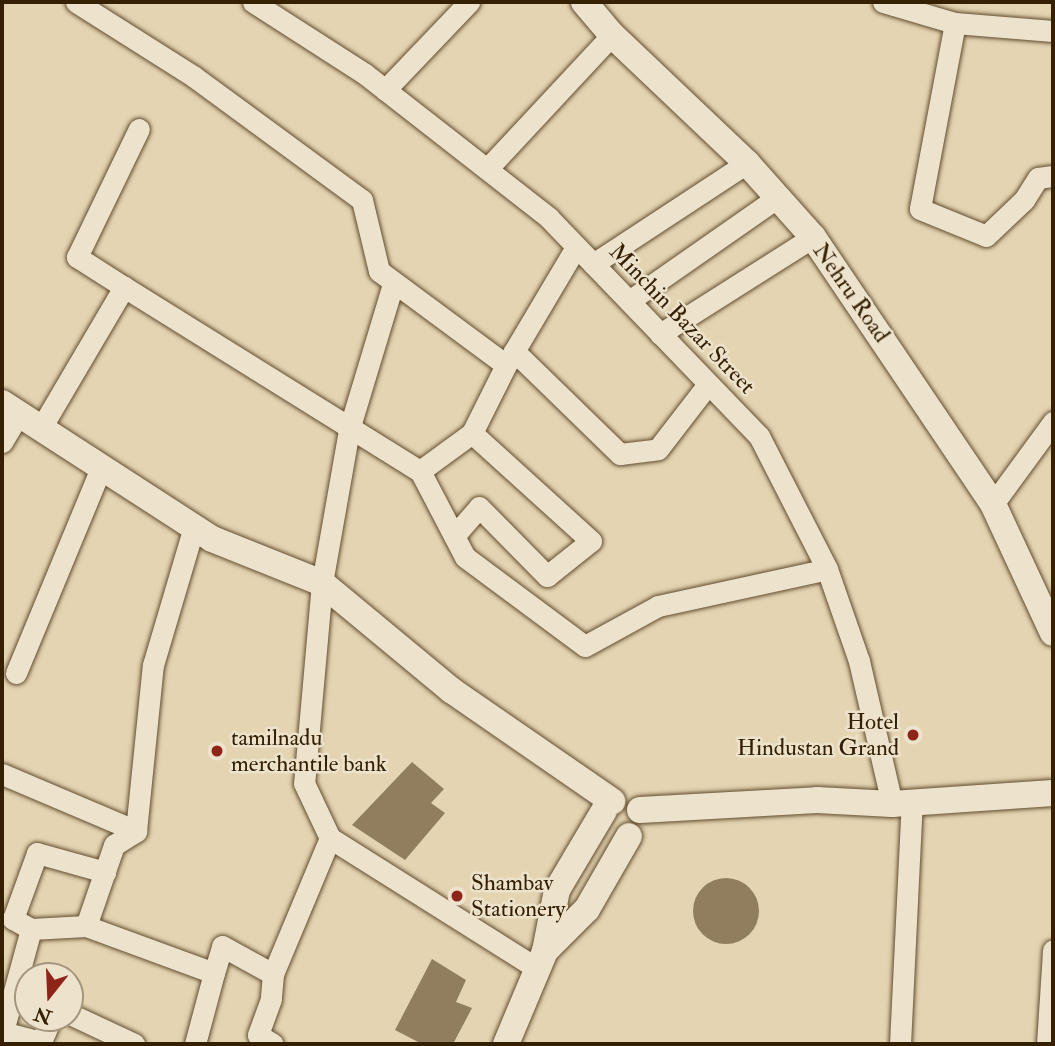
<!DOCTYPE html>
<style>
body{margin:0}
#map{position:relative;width:1055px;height:1046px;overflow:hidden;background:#e4d4b2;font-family:"IM FELL Double Pica",serif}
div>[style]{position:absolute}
.building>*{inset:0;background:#907e5e}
.round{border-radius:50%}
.roads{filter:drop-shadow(0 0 2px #624d2f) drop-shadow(0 0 2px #624d2f)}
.minor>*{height:21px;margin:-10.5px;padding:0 10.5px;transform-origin:10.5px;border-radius:10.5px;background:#ede3cd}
.tertiary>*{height:26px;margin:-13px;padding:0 13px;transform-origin:13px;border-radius:13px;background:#ede3cd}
.dots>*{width:19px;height:19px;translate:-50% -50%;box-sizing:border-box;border:4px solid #ede3cd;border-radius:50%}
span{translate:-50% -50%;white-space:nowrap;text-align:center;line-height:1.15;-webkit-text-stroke:5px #ede3cd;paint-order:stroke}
.street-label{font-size:23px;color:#362003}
.poi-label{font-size:23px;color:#362003}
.right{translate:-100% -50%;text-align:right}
.left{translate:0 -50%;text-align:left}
.frame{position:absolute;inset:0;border:4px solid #362003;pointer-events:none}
.north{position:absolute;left:14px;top:962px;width:70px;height:70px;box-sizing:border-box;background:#ede3cd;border:2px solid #a4957c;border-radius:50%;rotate:198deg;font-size:19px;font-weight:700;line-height:28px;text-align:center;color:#362003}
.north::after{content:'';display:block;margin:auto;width:24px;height:32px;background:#8f2418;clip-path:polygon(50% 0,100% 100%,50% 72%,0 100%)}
</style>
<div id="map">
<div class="building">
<div style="clip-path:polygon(412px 762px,444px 789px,431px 803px,445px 813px,405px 860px,352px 825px)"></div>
<div class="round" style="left:693px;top:878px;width:66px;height:66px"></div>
<div style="clip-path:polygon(432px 959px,466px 980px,456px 1002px,472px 1008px,453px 1044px,422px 1044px,395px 1030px)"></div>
</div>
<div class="roads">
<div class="minor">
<div style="left:76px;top:2px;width:138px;rotate:32.3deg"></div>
<div style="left:193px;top:76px;width:210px;rotate:36.3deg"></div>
<div style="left:362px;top:200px;width:73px;rotate:76.5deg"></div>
<div style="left:379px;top:271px;width:158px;rotate:36.5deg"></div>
<div style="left:253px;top:2px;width:133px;rotate:32.7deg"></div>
<div style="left:365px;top:74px;width:234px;rotate:38deg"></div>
<div style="left:549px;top:218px;width:303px;rotate:46.1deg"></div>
<div style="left:759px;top:436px;width:149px;rotate:62.9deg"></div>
<div style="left:827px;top:569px;width:97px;rotate:70.8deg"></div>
<div style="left:859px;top:661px;width:147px;rotate:77deg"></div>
<div style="left:883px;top:2px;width:75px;rotate:16.3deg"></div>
<div style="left:955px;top:23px;width:98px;rotate:4.7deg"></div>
<div style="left:955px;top:23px;width:189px;rotate:100.7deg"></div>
<div style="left:920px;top:209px;width:71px;rotate:22.2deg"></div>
<div style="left:986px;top:236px;width:52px;rotate:-43.5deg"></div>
<div style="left:1024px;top:200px;width:26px;rotate:-58deg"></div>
<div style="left:1038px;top:178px;width:15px;rotate:-8deg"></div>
<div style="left:385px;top:90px;width:122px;rotate:-46.3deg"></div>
<div style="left:487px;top:169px;width:183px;rotate:-47deg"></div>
<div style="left:576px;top:247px;width:137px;rotate:120.7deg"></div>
<div style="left:506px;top:365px;width:76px;rotate:116.6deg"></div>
<div style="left:472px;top:433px;width:64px;rotate:143.8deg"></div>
<div style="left:420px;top:471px;width:97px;rotate:62.4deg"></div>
<div style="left:465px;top:557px;width:149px;rotate:36.6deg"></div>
<div style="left:585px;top:646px;width:83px;rotate:-28.7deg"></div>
<div style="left:658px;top:606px;width:173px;rotate:-12.3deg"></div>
<div style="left:593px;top:264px;width:184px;rotate:-33.3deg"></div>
<div style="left:393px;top:284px;width:152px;rotate:106.8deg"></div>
<div style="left:349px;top:430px;width:155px;rotate:100deg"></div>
<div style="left:322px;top:583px;width:201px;rotate:95.1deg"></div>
<div style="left:304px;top:783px;width:61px;rotate:64.7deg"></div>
<div style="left:330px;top:838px;width:246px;rotate:32.2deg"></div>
<div style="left:124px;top:287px;width:56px;rotate:-147.4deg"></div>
<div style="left:77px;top:257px;width:142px;rotate:-64.2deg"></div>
<div style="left:629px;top:301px;width:182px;rotate:-34.9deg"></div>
<div style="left:660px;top:334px;width:181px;rotate:-32.4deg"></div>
<div style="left:514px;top:351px;width:148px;rotate:44.2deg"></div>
<div style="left:620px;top:454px;width:38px;rotate:-7deg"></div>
<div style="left:658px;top:449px;width:82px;rotate:-52.4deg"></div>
<div style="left:41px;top:428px;width:164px;rotate:-59.5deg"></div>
<div style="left:124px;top:287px;width:349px;rotate:31.9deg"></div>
<div style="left:2px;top:442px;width:33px;rotate:-59deg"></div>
<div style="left:993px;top:504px;width:102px;rotate:-53.8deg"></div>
<div style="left:454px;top:536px;width:38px;rotate:-49deg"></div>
<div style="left:479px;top:507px;width:97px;rotate:45.4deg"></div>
<div style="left:547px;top:576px;width:56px;rotate:-38.5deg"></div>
<div style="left:591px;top:541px;width:161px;rotate:-137.8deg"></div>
<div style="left:16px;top:673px;width:222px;rotate:-67.5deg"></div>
<div style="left:2px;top:774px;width:146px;rotate:23deg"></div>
<div style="left:136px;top:831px;width:167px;rotate:-84.2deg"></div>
<div style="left:153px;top:665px;width:144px;rotate:-73.5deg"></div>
<div style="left:86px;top:926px;width:136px;rotate:20.2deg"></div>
<div style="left:214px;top:973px;width:73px;rotate:105deg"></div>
<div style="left:31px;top:929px;width:21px;rotate:-151deg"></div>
<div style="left:13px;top:919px;width:70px;rotate:-70deg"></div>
<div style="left:37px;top:853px;width:71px;rotate:15.6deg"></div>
<div style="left:214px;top:973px;width:28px;rotate:-73deg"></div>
<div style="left:222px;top:946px;width:58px;rotate:28.8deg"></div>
<div style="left:273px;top:974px;width:25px;rotate:95deg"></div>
<div style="left:271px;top:999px;width:38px;rotate:110deg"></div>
<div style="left:258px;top:1035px;width:17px;rotate:31deg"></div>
<div style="left:273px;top:974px;width:147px;rotate:-67.3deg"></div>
<div style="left:70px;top:1014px;width:71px;rotate:25.1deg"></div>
<div style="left:2px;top:1032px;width:40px;rotate:14.4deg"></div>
<div style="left:41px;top:1042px;width:26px;rotate:-67deg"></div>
<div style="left:2px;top:1035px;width:110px;rotate:-74.7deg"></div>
<div style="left:31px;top:929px;width:55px;rotate:-3.1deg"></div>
<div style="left:86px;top:926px;width:86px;rotate:-70.9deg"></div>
<div style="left:114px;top:845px;width:26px;rotate:-32deg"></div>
<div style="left:900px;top:1044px;width:244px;rotate:-87.2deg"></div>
<div style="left:1047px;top:1044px;width:94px;rotate:-86.3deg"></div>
</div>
<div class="tertiary">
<div style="left:584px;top:2px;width:43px;rotate:49.7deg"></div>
<div style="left:612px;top:35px;width:186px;rotate:43.5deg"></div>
<div style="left:747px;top:163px;width:99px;rotate:48.3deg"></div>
<div style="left:813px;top:237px;width:322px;rotate:56deg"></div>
<div style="left:993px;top:504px;width:142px;rotate:65.1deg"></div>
<div style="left:2px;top:403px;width:250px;rotate:32.9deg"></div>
<div style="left:212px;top:539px;width:118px;rotate:21.8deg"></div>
<div style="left:322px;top:583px;width:168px;rotate:39.7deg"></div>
<div style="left:451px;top:690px;width:196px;rotate:34.6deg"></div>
<div style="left:640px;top:810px;width:177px;rotate:-3.2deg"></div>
<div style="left:817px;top:800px;width:75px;rotate:3.1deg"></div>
<div style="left:892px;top:804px;width:161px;rotate:-3.9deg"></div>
<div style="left:545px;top:951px;width:59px;rotate:-45deg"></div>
<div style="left:587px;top:909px;width:84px;rotate:-60.1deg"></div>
<div style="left:506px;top:1044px;width:101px;rotate:-67.2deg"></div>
<div style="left:545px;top:951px;width:62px;rotate:-78.9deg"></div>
<div style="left:557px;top:890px;width:92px;rotate:-59.3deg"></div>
</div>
</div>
<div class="dots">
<div style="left:913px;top:735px;background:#8f2418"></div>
<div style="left:217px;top:751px;background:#8f2418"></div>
<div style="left:457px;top:896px;background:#8f2418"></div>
</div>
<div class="street-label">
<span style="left:851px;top:293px;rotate:55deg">Nehru Road</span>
<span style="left:682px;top:319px;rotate:46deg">Minchin Bazar Street</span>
</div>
<div class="poi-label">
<span class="right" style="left:899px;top:735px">Hotel<br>Hindustan Grand</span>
<span class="left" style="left:231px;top:751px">tamilnadu<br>merchantile bank</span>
<span class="left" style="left:471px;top:896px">Shambav<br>Stationery</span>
</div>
<div class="frame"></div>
<div class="north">N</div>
</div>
